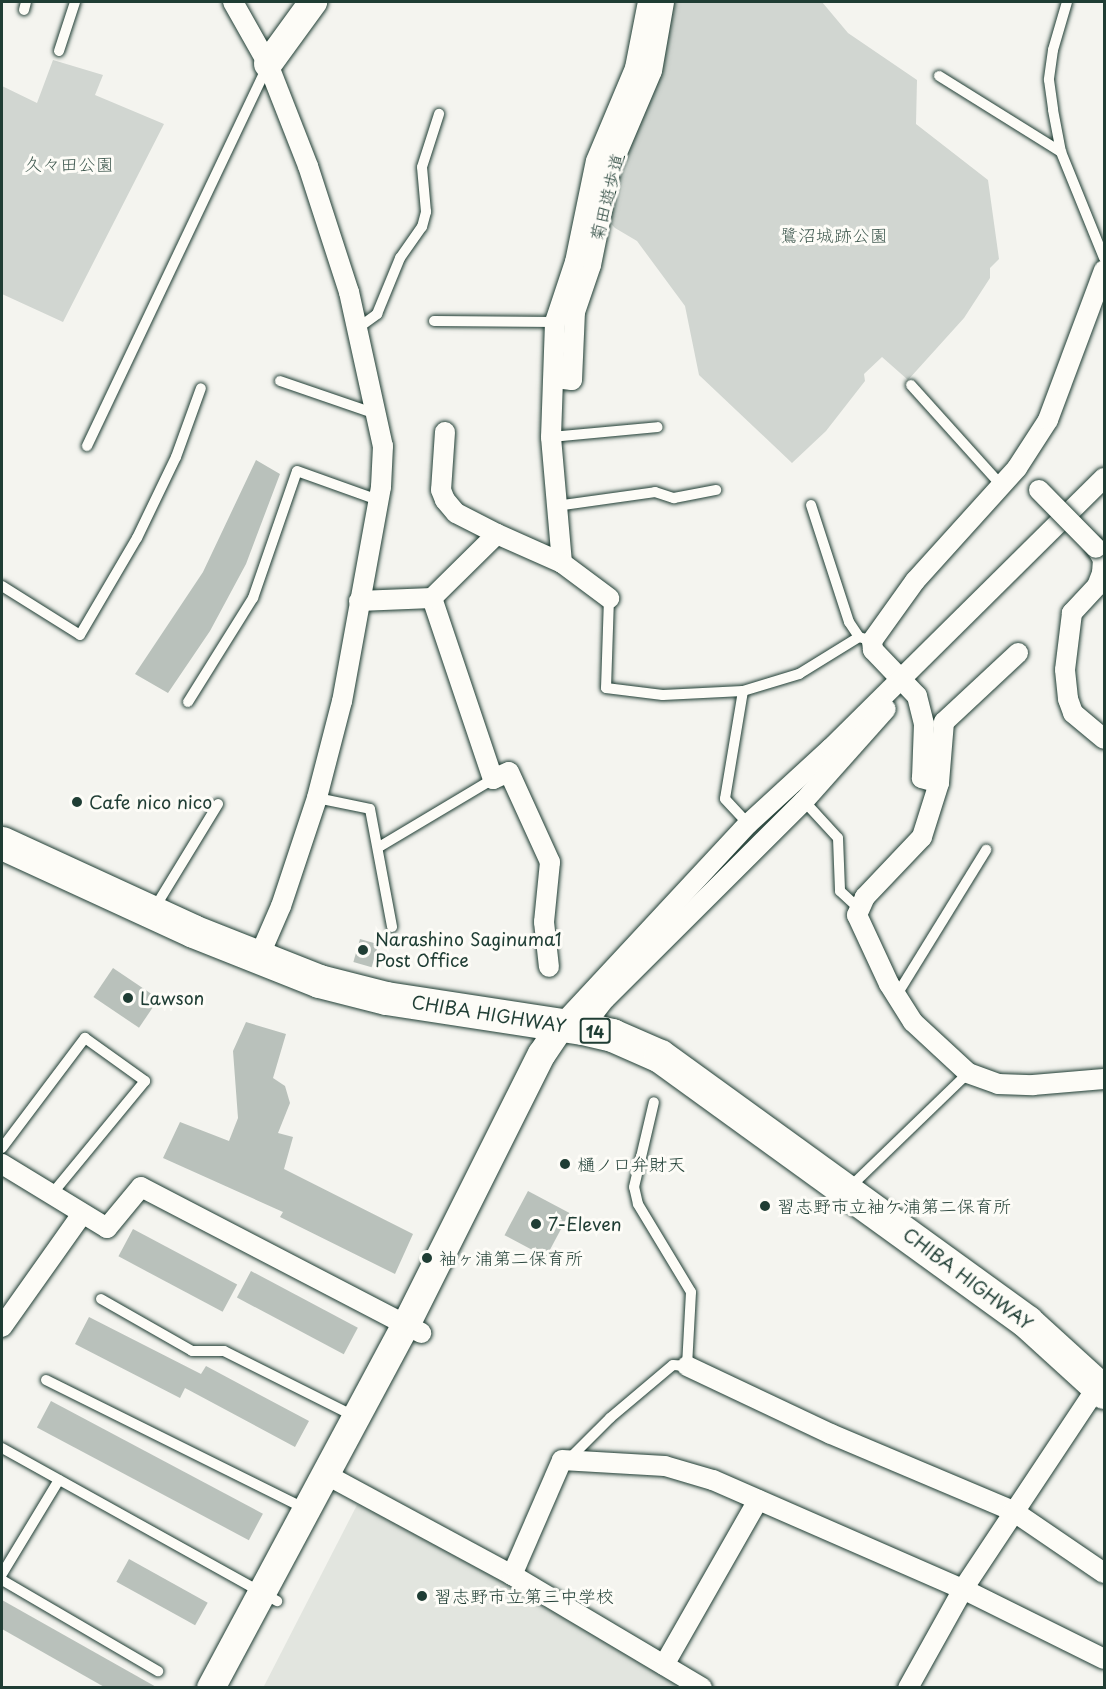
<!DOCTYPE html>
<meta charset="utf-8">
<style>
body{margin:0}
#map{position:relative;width:1106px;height:1689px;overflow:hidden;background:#f4f4ef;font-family:"Playpen Sans","Klee One",sans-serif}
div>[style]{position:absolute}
.built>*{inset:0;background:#e2e5df}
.green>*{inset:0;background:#d1d6d1}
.building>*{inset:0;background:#b9c1bb;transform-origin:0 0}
.roads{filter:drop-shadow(0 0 2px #1f3d34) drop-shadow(0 0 2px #1f3d34)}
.lane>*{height:10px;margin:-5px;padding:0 5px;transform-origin:5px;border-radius:5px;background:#fdfcf7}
.street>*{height:20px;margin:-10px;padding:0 10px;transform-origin:10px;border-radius:10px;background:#fdfcf7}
.secondary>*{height:28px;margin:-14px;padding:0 14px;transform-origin:14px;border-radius:14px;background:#fdfcf7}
.highway>*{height:33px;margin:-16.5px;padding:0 16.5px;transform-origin:16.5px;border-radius:16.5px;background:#fdfcf7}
.bridges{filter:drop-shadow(0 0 2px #1f3d34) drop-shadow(0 0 2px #1f3d34)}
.street-bridge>*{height:20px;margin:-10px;padding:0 10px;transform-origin:10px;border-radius:10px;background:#fdfcf7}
.dots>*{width:16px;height:16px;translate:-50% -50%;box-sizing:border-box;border:3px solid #fdfcf7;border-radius:50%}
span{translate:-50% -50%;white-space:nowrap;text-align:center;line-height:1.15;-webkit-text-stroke:6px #fdfcf7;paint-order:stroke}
.shield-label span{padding:2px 4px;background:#fdfcf7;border:2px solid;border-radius:4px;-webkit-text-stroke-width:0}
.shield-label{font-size:16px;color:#1f3d34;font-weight:700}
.park-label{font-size:18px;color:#435c53}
.street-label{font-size:18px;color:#1f3d34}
.poi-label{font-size:18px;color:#1f3d34}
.left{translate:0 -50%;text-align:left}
.frame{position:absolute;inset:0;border:3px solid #1f3d34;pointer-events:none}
</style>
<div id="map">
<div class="built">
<div style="clip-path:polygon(371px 1504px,694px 1688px,263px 1688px,357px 1505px)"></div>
</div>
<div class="green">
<div style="clip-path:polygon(654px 2px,822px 2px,848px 33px,917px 80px,916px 124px,988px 180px,999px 259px,990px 268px,990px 278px,964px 318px,908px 380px,882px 357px,864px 374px,865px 381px,826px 431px,792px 463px,699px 375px,685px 306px,637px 241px,615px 228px,594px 206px)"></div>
<div style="clip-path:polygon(53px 60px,103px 75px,95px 95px,164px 124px,63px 322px,2px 294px,2px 86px,37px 103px)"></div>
</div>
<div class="building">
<div style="clip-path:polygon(256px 460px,280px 474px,246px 564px,210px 631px,168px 693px,135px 674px,203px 572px)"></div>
<div style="left:360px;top:939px;width:19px;height:24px;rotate:16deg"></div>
<div style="left:113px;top:968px;width:55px;height:35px;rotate:34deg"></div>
<div style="clip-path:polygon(246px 1022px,286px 1034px,273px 1078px,285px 1086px,290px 1103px,278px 1133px,293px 1137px,284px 1169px,413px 1234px,395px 1274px,280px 1217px,283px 1212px,163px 1158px,180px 1122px,229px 1141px,238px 1118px,233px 1051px)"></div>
<div style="left:528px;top:1191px;width:47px;height:50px;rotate:28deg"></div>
<div style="left:133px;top:1229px;width:118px;height:31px;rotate:28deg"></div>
<div style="left:251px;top:1271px;width:121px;height:30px;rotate:28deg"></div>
<div style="clip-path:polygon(89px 1317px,201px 1374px,206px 1366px,309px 1421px,295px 1447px,185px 1388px,180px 1398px,75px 1344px)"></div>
<div style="left:51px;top:1401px;width:240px;height:30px;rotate:28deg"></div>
<div style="left:129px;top:1559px;width:90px;height:26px;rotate:29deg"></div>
<div style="clip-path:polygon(2px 1600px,158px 1688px,106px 1688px,2px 1629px)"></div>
</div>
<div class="roads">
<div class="lane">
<div style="left:1067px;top:2px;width:50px;rotate:106.3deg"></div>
<div style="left:1053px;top:50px;width:30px;rotate:98deg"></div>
<div style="left:1049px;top:80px;width:30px;rotate:82deg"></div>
<div style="left:1053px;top:110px;width:43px;rotate:79.2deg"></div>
<div style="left:1061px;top:152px;width:114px;rotate:67.9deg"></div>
<div style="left:24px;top:10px;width:8px;rotate:-76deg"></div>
<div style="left:59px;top:51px;width:52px;rotate:-71.9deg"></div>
<div style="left:939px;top:76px;width:144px;rotate:31.9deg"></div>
<div style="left:434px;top:321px;width:121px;rotate:0.5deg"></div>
<div style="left:358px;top:328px;width:24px;rotate:-36deg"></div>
<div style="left:377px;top:314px;width:61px;rotate:-67.7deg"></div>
<div style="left:400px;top:258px;width:38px;rotate:-55deg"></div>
<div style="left:422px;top:227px;width:16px;rotate:-75deg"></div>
<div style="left:426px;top:212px;width:45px;rotate:-95.1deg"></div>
<div style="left:422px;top:167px;width:56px;rotate:-72.2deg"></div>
<div style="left:280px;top:381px;width:102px;rotate:19deg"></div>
<div style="left:911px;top:385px;width:136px;rotate:48deg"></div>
<div style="left:551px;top:437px;width:107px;rotate:-5.3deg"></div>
<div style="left:87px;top:446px;width:423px;rotate:-64.6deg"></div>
<div style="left:811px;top:505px;width:123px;rotate:72deg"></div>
<div style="left:849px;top:622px;width:18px;rotate:56deg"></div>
<div style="left:556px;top:506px;width:100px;rotate:-8deg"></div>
<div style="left:655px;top:492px;width:20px;rotate:18deg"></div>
<div style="left:674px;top:498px;width:43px;rotate:-10.8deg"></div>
<div style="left:2px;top:586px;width:92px;rotate:32.1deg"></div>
<div style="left:80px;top:635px;width:113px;rotate:-59.6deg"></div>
<div style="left:137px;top:538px;width:90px;rotate:-64.3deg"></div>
<div style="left:176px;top:457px;width:73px;rotate:-70.1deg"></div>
<div style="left:609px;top:598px;width:90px;rotate:91.9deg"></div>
<div style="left:606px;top:688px;width:57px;rotate:7deg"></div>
<div style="left:663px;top:695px;width:80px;rotate:-2.9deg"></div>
<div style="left:743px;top:691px;width:59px;rotate:-16.9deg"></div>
<div style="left:799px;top:674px;width:70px;rotate:-31.7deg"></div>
<div style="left:859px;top:637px;width:14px;rotate:17deg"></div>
<div style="left:743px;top:691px;width:109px;rotate:99.5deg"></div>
<div style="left:725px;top:799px;width:34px;rotate:47deg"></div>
<div style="left:188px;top:702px;width:123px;rotate:-58deg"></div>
<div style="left:253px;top:598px;width:134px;rotate:-70.9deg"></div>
<div style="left:297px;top:471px;width:86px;rotate:19.7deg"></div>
<div style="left:317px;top:798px;width:54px;rotate:11.7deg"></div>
<div style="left:370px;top:809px;width:120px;rotate:79.4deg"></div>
<div style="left:804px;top:801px;width:50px;rotate:47.4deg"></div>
<div style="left:838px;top:838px;width:53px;rotate:87.8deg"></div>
<div style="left:840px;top:891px;width:23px;rotate:43deg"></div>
<div style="left:379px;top:847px;width:133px;rotate:-30.8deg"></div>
<div style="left:154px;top:909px;width:123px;rotate:-58.6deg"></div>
<div style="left:896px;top:996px;width:172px;rotate:-58.3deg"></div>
<div style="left:2px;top:1148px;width:138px;rotate:-53deg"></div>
<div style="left:85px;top:1038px;width:74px;rotate:35.6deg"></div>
<div style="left:145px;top:1081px;width:148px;rotate:129.5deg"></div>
<div style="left:848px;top:1189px;width:167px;rotate:-44deg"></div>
<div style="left:101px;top:1299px;width:105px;rotate:29.7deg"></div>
<div style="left:192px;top:1351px;width:32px"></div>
<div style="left:224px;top:1351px;width:148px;rotate:26.6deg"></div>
<div style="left:46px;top:1380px;width:290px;rotate:26.4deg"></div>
<div style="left:2px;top:1448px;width:315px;rotate:29.1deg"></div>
<div style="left:570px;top:1458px;width:57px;rotate:-45deg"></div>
<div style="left:610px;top:1418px;width:82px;rotate:-40.1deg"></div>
<div style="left:673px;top:1365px;width:14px;rotate:4deg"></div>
<div style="left:687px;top:1366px;width:74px;rotate:-86.9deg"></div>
<div style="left:691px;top:1292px;width:103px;rotate:-121.1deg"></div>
<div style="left:638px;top:1204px;width:17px;rotate:-103deg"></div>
<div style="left:634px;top:1187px;width:87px;rotate:-76.8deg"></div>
<div style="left:2px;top:1574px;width:110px;rotate:-58.8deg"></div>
<div style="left:2px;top:1580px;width:181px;rotate:30.3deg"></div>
</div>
<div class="street">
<div style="left:233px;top:2px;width:71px;rotate:60.6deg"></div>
<div style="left:268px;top:64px;width:110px;rotate:68.6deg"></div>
<div style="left:308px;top:166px;width:133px;rotate:72deg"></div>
<div style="left:349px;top:292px;width:158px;rotate:77.6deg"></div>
<div style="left:383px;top:446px;width:41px;rotate:92.8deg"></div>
<div style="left:381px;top:487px;width:218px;rotate:100.3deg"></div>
<div style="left:342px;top:701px;width:100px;rotate:104.5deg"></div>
<div style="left:317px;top:798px;width:114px;rotate:108.4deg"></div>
<div style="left:281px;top:906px;width:58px;rotate:113.5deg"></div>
<div style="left:555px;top:378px;width:17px;rotate:7deg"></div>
<div style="left:572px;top:380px;width:68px;rotate:-87.5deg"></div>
<div style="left:575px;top:312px;width:50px;rotate:-71.2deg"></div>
<div style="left:591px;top:265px;width:100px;rotate:-78.5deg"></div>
<div style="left:611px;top:167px;width:104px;rotate:-66.9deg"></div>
<div style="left:652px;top:71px;width:70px;rotate:-80.1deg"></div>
<div style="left:445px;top:432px;width:58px;rotate:93.9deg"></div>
<div style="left:441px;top:490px;width:11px;rotate:68deg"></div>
<div style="left:445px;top:500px;width:17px;rotate:50deg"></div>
<div style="left:456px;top:513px;width:46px;rotate:27.1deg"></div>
<div style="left:1096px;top:548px;width:13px;rotate:58deg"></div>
<div style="left:1103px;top:559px;width:14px;rotate:94deg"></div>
<div style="left:1102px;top:573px;width:14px;rotate:111deg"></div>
<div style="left:1097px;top:586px;width:37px;rotate:133deg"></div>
<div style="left:1072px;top:613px;width:57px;rotate:97deg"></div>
<div style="left:1065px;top:670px;width:29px;rotate:84deg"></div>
<div style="left:1068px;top:699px;width:15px;rotate:70deg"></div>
<div style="left:1073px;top:713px;width:40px;rotate:40deg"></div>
<div style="left:562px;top:563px;width:126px;rotate:-95deg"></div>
<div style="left:551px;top:437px;width:115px;rotate:-88deg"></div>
<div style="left:555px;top:322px;width:63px;rotate:-71.6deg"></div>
<div style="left:575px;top:262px;width:103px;rotate:-78.3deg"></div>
<div style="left:596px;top:161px;width:101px;rotate:-67.2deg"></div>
<div style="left:635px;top:68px;width:67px;rotate:-78.9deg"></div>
<div style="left:432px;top:598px;width:191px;rotate:71.4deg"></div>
<div style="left:493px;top:779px;width:17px;rotate:-24deg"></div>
<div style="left:509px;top:772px;width:99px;rotate:65.5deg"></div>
<div style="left:550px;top:862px;width:60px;rotate:95.7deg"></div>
<div style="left:544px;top:922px;width:45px;rotate:83.7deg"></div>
<div style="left:359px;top:601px;width:73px;rotate:-2.4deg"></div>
<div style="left:432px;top:598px;width:91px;rotate:-44.6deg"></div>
<div style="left:497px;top:534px;width:71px;rotate:24deg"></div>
<div style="left:562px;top:563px;width:59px;rotate:36.7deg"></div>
<div style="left:1018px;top:653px;width:101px;rotate:137deg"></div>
<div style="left:944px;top:722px;width:61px;rotate:94.7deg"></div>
<div style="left:939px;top:783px;width:57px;rotate:107.5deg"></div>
<div style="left:922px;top:837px;width:83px;rotate:133.5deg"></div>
<div style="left:865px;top:897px;width:20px;rotate:114deg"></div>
<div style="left:857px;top:915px;width:76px;rotate:65.1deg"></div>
<div style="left:889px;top:984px;width:45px;rotate:57.7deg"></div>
<div style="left:913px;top:1022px;width:75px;rotate:42.8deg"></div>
<div style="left:968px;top:1073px;width:32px;rotate:20deg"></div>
<div style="left:998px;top:1084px;width:35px;rotate:2deg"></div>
<div style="left:1033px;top:1085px;width:71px;rotate:-4.8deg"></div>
<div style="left:939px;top:783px;width:18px;rotate:-164deg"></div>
<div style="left:922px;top:778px;width:54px;rotate:-87.9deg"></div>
<div style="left:924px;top:724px;width:29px;rotate:-104deg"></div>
<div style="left:917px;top:696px;width:64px;rotate:-133.7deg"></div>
<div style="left:873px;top:650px;width:9px;rotate:-96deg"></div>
<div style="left:872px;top:641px;width:74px;rotate:-54.4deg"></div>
<div style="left:915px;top:581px;width:152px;rotate:-47.9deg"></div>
<div style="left:1017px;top:468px;width:57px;rotate:-57.1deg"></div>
<div style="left:1048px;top:420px;width:160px;rotate:-69.5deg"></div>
<div style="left:562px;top:1024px;width:273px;rotate:-47.1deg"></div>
<div style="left:748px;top:824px;width:113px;rotate:-42.5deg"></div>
<div style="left:831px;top:748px;width:384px;rotate:-44.7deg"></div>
<div style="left:582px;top:1028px;width:37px;rotate:-52deg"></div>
<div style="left:605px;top:999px;width:281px;rotate:-44.9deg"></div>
<div style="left:804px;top:801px;width:123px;rotate:-48.3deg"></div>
<div style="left:2px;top:1164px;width:123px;rotate:31.4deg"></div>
<div style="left:107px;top:1228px;width:53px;rotate:-50.3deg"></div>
<div style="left:141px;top:1187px;width:316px;rotate:27.5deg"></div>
<div style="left:2px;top:1327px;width:138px;rotate:-54.7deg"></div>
<div style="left:687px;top:1366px;width:159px;rotate:25.3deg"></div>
<div style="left:831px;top:1434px;width:198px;rotate:22.9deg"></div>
<div style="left:1013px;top:1511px;width:110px;rotate:34.3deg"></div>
<div style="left:325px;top:1474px;width:213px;rotate:28.4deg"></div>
<div style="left:512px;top:1575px;width:221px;rotate:30.7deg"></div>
<div style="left:512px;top:1575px;width:125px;rotate:-66.5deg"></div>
<div style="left:562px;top:1460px;width:103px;rotate:3.3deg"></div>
<div style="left:665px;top:1466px;width:50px;rotate:16.3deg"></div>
<div style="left:713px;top:1480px;width:273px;rotate:23.6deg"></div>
<div style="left:963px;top:1589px;width:157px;rotate:26.4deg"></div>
<div style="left:664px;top:1665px;width:190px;rotate:-60.3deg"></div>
<div style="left:908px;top:1688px;width:113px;rotate:-60.9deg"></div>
<div style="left:963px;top:1589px;width:244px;rotate:-56.4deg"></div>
</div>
<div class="secondary">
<div style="left:268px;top:64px;width:77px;rotate:-54deg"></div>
<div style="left:211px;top:1688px;width:412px;rotate:-61.8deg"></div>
<div style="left:406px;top:1325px;width:303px;rotate:-63.4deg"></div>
<div style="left:542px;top:1054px;width:36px;rotate:-56deg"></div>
</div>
<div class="highway">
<div style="left:2px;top:843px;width:210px;rotate:24.7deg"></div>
<div style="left:193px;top:931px;width:136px;rotate:21.6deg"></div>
<div style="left:319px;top:981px;width:69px;rotate:14.2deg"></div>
<div style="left:386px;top:998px;width:198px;rotate:8.7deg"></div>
<div style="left:582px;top:1028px;width:31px;rotate:13deg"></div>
<div style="left:612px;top:1035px;width:52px;rotate:23.6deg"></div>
<div style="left:660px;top:1056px;width:453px;rotate:35.9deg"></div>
<div style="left:1027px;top:1322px;width:104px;rotate:42.3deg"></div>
</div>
</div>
<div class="bridges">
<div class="street-bridge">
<div style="left:1039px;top:490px;width:81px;rotate:45.5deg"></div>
</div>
</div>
<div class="dots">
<div style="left:77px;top:802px;background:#1f3d34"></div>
<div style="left:363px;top:950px;background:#1f3d34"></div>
<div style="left:128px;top:998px;background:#1f3d34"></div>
<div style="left:565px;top:1164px;background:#1f3d34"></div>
<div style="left:765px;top:1206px;background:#1f3d34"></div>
<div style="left:536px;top:1224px;background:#1f3d34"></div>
<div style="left:427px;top:1258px;background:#1f3d34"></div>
<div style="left:422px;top:1596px;background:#1f3d34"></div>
</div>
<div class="shield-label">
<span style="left:595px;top:1031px">14</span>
</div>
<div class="park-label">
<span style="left:69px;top:164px">久々田公園</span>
<span style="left:834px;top:235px">鷺沼城跡公園</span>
</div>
<div class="street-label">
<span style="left:607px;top:197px;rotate:-76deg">菊田遊歩道</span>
<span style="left:489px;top:1014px;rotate:9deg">CHIBA HIGHWAY</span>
<span style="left:968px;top:1279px;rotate:37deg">CHIBA HIGHWAY</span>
</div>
<div class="poi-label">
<span class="left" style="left:89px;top:802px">Cafe nico nico</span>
<span class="left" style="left:375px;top:950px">Narashino Saginuma1<br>Post Office</span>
<span class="left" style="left:140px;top:998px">Lawson</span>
<span class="left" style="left:577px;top:1164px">樋ノ口弁財天</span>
<span class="left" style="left:777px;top:1206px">習志野市立袖ケ浦第二保育所</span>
<span class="left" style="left:548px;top:1224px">7-Eleven</span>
<span class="left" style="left:439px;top:1258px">袖ヶ浦第二保育所</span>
<span class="left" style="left:434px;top:1596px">習志野市立第三中学校</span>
</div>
<div class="frame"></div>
</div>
